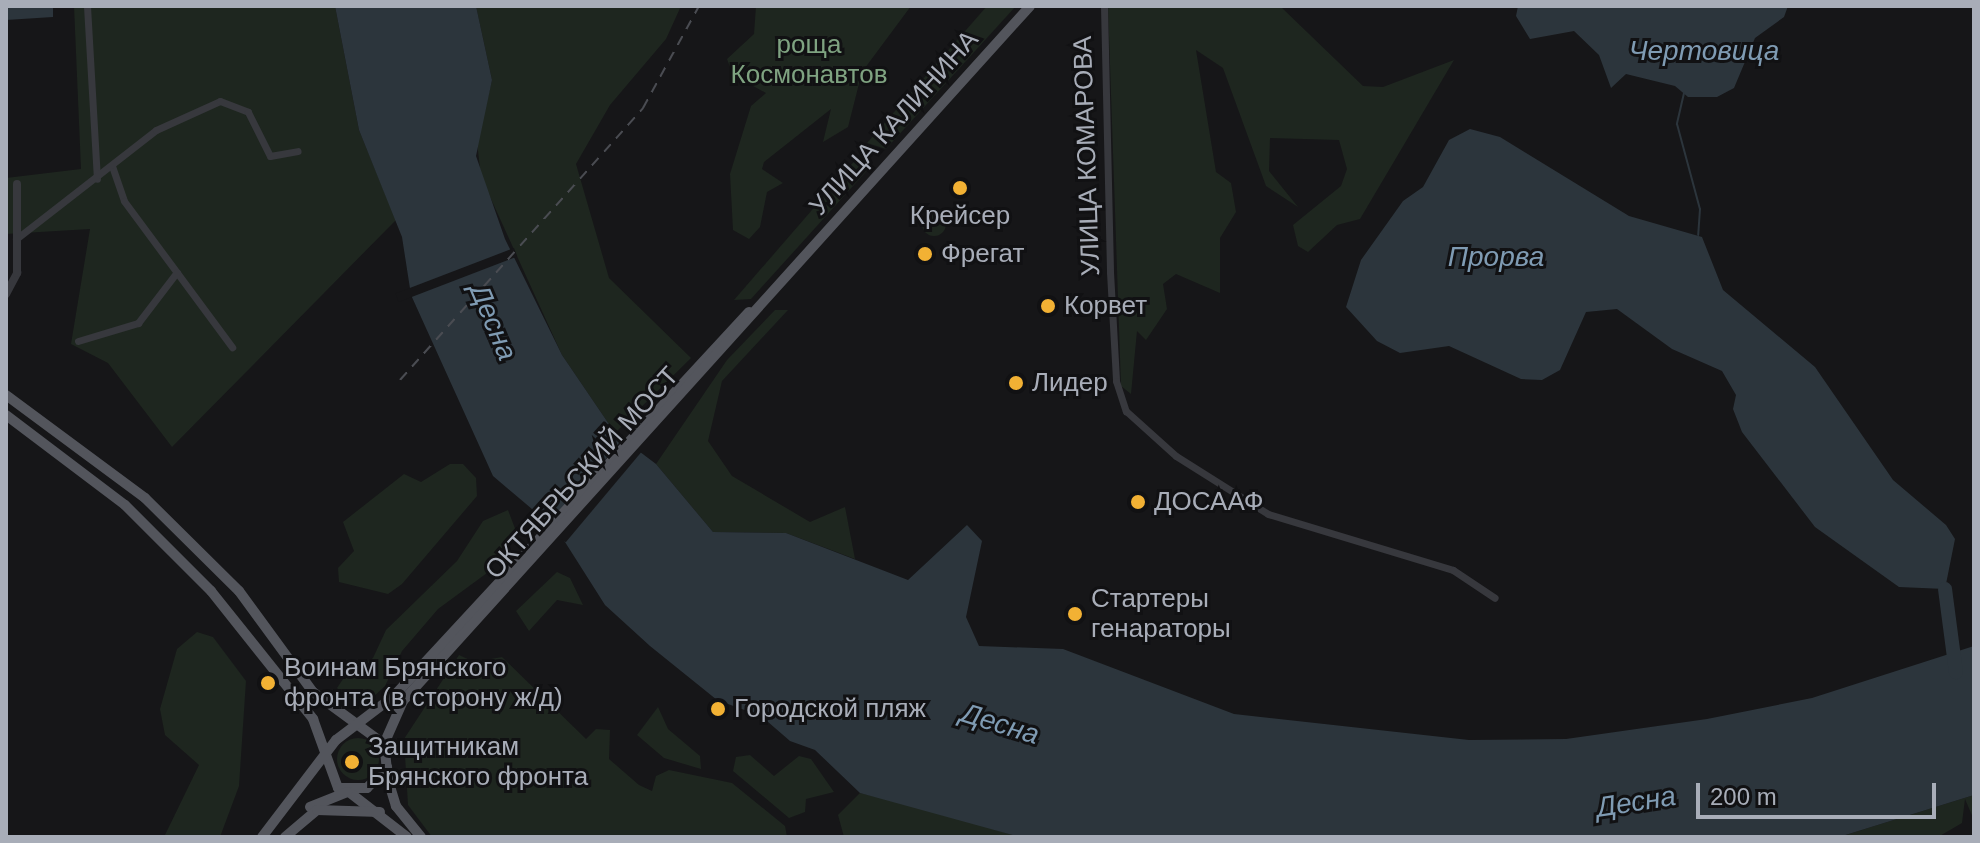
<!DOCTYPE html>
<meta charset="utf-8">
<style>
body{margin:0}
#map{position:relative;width:1980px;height:843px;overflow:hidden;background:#161618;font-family:Arial,sans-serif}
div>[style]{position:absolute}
.green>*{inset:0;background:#1e261f}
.round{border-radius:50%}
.water>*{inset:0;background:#2c353c}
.pier>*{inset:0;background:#161618;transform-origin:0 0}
.stream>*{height:2px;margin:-1px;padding:0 1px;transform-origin:1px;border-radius:1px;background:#2c353c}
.river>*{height:14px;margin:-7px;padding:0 7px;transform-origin:7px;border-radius:7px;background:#2c353c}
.minor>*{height:7px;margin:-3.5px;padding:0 3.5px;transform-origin:3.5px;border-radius:3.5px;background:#37383d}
.tertiary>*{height:8px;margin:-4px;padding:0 4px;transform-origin:4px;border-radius:4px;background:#37383d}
.primary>*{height:10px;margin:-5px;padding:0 5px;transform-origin:5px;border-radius:5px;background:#53555c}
.rail>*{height:2px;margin-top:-1px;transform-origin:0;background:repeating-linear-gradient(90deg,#4a4c52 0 10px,transparent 0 18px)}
.dots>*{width:22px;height:22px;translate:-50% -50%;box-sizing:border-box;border:4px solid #111113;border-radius:50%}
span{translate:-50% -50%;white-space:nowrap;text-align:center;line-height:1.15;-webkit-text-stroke:6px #111113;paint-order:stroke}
.park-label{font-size:26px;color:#7fa381}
.street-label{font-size:26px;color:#a8adb8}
.poi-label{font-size:26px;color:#a8adb8}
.left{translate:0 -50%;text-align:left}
.water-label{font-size:28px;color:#7f9bb3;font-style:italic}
.frame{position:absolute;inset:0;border:8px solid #a8adb8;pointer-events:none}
.scale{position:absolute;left:1696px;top:783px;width:240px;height:36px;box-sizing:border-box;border:4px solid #a8adb8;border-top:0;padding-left:10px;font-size:24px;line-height:28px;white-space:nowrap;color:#a8adb8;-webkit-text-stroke:6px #111113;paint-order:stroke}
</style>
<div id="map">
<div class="green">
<div style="clip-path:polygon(74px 6px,335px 6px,359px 130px,396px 220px,172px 447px,108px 363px,71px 344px,90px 229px,6px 234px,6px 178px,81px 169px)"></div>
<div style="clip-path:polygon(476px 6px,681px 6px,666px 39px,610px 105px,576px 164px,609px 278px,691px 358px,615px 433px,562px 355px,481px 177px,477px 142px,492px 80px)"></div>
<div style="clip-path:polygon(756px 6px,911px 6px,862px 72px,848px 127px,823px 142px,831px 109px,764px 162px,762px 169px,783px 183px,767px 192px,760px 227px,749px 239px,733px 230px,730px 174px,751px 106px,766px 93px,733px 75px,727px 59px,754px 34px)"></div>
<div style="clip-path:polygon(987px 6px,1016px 6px,886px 149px,867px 143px)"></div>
<div style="clip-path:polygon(1108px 6px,1280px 6px,1363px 86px,1383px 87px,1454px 60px,1360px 219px,1337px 225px,1308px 252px,1298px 246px,1293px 225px,1341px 186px,1347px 169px,1339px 140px,1270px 138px,1269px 171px,1298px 207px,1266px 186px,1223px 68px,1196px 50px,1216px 172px,1231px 183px,1236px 212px,1220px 238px,1220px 293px,1176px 274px,1163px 284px,1167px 309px,1146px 340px,1137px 331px,1131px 394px,1121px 386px)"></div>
<div style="clip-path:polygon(857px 158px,872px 165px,751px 299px,734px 300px)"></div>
<div class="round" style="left:922px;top:212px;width:24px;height:24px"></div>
<div style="clip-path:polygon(775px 310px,788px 310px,722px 381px,708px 441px,732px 476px,810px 522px,845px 507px,855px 559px,786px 533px,713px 532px,656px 464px,727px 360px)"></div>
<div style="clip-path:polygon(450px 464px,463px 464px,476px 478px,477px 496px,402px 584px,388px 594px,339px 582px,338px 568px,354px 551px,343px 522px,404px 474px,421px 482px)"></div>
<div style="clip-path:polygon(508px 510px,516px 531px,487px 573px,438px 609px,402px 651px,385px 686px,370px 700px,349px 699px,337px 688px,343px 679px,373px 658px,386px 630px,457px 561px,483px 521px)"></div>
<div style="clip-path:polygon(557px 572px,570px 578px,583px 605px,557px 600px,529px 631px,516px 611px)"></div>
<div style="clip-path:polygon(197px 632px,213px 637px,246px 681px,239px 786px,220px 837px,164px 837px,199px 765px,165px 735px,160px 709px,177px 649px)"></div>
<div style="clip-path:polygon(459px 655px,474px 662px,502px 657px,586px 739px,596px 729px,610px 730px,609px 759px,639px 785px,652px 791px,656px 776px,669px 770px,732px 783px,785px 826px,787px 837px,432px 837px,408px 805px,404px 739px)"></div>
<div style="clip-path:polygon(658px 707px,668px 729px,700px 756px,701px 769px,664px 758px,637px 735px)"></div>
<div class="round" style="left:337px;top:738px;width:42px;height:42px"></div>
<div style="clip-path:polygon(750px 755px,774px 776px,799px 756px,811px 759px,834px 792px,806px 799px,805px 812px,789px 818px,733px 771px,736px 757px)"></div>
<div style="clip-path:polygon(860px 793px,924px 808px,1020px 837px,844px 837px,838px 815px)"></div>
<div style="clip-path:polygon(1974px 795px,1974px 820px,1965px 799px,1962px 823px,1938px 837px,1839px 837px)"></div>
</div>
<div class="water">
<div style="clip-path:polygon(6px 6px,53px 6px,53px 17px,6px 20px)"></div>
<div style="clip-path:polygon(335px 6px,476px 6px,492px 80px,476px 156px,505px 239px,562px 355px,615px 433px,656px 464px,713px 532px,786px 533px,908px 580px,967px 525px,982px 541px,966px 617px,979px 646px,1063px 649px,1234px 714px,1469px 740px,1566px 739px,1707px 719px,1812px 698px,1974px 646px,1974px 795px,1839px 837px,1020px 837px,860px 793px,815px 750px,790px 741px,761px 716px,717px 700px,650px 646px,605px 605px,558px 531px,493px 476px,411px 295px,402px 237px,359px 130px)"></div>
<div style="clip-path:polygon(1518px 6px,1788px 6px,1784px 17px,1755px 38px,1734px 88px,1717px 97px,1688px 97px,1675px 86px,1626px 74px,1611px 88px,1599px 55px,1574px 31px,1530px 39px,1516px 16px)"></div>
<div style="clip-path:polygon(1470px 129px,1500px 137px,1629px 216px,1702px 237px,1723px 290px,1815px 367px,1893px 480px,1946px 525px,1955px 539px,1945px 589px,1899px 587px,1815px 527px,1742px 432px,1733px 409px,1736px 395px,1722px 371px,1672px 349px,1617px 309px,1586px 312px,1560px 370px,1542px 380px,1521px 379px,1449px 346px,1400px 353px,1377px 341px,1346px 307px,1361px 260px,1403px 201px,1423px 187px,1449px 140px)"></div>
</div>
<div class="pier">
<div style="left:514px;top:248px;width:9px;height:127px;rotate:69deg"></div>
<div style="left:624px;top:437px;width:23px;height:118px;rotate:40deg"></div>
</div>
<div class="stream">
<div style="left:1684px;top:93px;width:32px;rotate:103deg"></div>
<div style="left:1677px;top:124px;width:88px;rotate:74.9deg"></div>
<div style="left:1700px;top:209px;width:26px;rotate:94deg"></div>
</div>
<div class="river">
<div style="left:1945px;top:589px;width:84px;rotate:82.5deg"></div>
</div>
<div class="minor">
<div style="left:87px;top:6px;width:173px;rotate:86.7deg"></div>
<div style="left:1104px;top:6px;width:266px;rotate:88.7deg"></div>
<div style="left:1110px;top:272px;width:109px;rotate:86.8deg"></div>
<div style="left:1116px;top:381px;width:32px;rotate:72deg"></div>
<div style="left:1126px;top:411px;width:67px;rotate:42deg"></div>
<div style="left:1176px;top:456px;width:109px;rotate:32.2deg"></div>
<div style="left:1268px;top:514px;width:193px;rotate:16.8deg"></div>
<div style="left:1453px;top:570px;width:50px;rotate:33.7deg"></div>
<div style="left:112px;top:166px;width:37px;rotate:71deg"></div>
<div style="left:124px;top:201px;width:182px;rotate:53.5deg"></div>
<div style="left:16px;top:239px;width:177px;rotate:-37.9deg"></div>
<div style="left:156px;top:130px;width:70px;rotate:-24.4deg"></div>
<div style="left:220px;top:101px;width:30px;rotate:21deg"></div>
<div style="left:248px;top:112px;width:49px;rotate:63.4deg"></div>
<div style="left:270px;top:156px;width:28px;rotate:-10deg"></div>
<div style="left:78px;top:341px;width:63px;rotate:-16.7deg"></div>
<div style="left:138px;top:323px;width:64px;rotate:-52.6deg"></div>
</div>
<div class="tertiary">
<div style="left:6px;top:294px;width:24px;rotate:-62deg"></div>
<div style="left:17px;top:273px;width:89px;rotate:-90deg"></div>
</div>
<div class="primary">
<div style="left:6px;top:395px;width:173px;rotate:36.5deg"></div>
<div style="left:145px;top:498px;width:132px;rotate:44.7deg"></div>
<div style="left:239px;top:591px;width:125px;rotate:53.8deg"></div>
<div style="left:313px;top:692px;width:88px;rotate:36.2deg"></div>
<div style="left:6px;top:415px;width:149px;rotate:37.1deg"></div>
<div style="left:125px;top:505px;width:122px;rotate:45deg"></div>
<div style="left:211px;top:591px;width:164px;rotate:51.4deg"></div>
<div style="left:313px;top:719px;width:73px;rotate:70.1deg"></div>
<div style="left:338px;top:788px;width:29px"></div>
<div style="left:367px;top:788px;width:29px;rotate:-46deg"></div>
<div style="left:349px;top:792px;width:73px;rotate:37.8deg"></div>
<div style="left:310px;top:807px;width:40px;rotate:-22deg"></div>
<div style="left:262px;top:837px;width:122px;rotate:-52.7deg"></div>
<div style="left:336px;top:740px;width:73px;rotate:-37.2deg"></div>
<div style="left:394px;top:696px;width:523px;rotate:-47.25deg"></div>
<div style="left:285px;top:837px;width:42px;rotate:-40.2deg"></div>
<div style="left:317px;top:810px;width:63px;rotate:1.8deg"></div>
<div style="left:421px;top:837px;width:40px;rotate:-129deg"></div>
<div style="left:396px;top:806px;width:27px;rotate:-107deg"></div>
<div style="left:388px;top:780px;width:36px;rotate:-96deg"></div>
<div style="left:384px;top:744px;width:47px;rotate:-66.2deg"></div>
<div style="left:403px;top:701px;width:936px;rotate:-47.94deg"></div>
</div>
<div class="rail">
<div style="left:400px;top:380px;width:365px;rotate:-48.2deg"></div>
<div style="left:643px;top:108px;width:116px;rotate:-61.2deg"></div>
</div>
<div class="dots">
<div style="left:960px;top:188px;background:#f2b134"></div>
<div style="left:925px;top:254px;background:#f2b134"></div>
<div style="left:1048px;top:306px;background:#f2b134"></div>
<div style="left:1016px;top:383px;background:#f2b134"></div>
<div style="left:1138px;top:502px;background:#f2b134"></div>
<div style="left:1075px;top:614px;background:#f2b134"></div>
<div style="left:268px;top:683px;background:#f2b134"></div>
<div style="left:718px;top:709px;background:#f2b134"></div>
<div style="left:352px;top:762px;background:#f2b134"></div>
</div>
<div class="park-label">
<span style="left:809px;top:60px">роща<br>Космонавтов</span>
</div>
<div class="street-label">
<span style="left:894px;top:123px;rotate:-48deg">УЛИЦА КАЛИНИНА</span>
<span style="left:1087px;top:156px;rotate:-92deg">УЛИЦА КОМАРОВА</span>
<span style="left:582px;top:473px;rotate:-48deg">ОКТЯБРЬСКИЙ МОСТ</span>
</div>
<div class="poi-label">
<span style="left:960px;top:216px">Крейсер</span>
<span class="left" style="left:941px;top:254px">Фрегат</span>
<span class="left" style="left:1064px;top:306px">Корвет</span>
<span class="left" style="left:1032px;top:383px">Лидер</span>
<span class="left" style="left:1154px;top:502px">ДОСААФ</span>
<span class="left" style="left:1091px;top:614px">Стартеры<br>генараторы</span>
<span class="left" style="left:284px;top:683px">Воинам Брянского<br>фронта (в сторону ж/д)</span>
<span class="left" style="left:734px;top:709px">Городской пляж</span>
<span class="left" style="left:368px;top:762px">Защитникам<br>Брянского фронта</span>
</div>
<div class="water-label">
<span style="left:1704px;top:51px">Чертовица</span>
<span style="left:1496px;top:257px">Прорва</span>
<span style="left:493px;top:322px;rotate:67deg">Десна</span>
<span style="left:1000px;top:724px;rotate:17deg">Десна</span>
<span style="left:1636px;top:802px;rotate:-9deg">Десна</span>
</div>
<div class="frame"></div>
<div class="scale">200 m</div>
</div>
